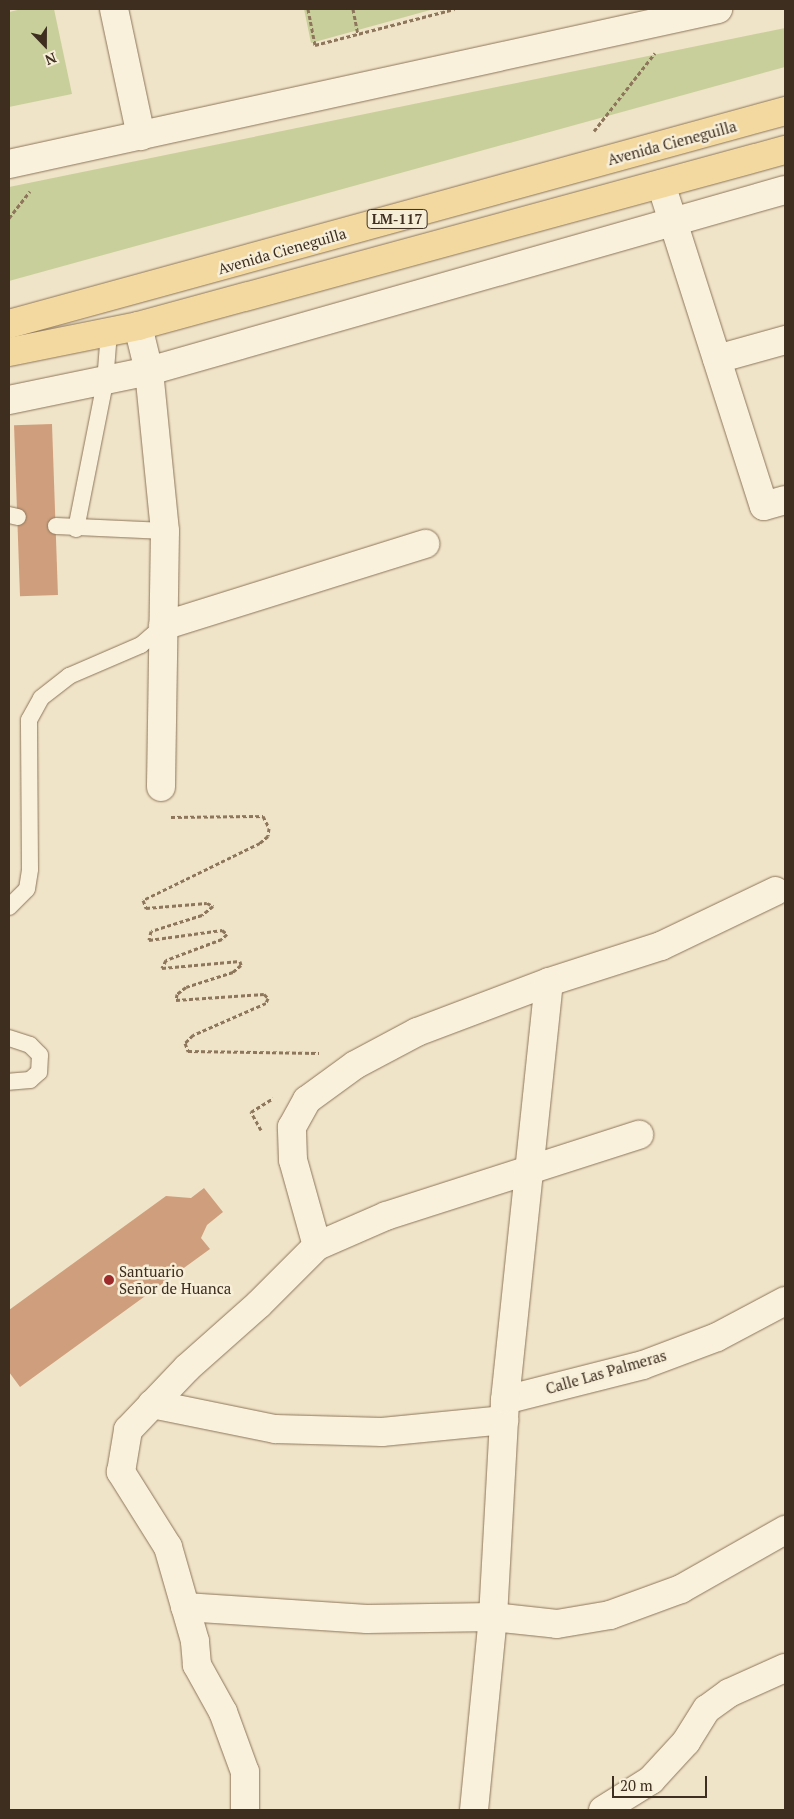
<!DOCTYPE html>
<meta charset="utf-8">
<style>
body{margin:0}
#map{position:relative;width:794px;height:1819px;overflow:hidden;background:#f0e4c8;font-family:"PT Serif",serif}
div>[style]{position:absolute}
.green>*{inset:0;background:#c9cf9b}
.building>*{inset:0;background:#cf9f7d;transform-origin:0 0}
.path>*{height:3px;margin-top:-1.5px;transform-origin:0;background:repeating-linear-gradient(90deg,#8d765c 0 4px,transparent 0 6.5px)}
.roads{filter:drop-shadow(0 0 1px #8d765c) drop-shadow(0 0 1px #8d765c)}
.lane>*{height:16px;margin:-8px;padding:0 8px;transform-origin:8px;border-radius:8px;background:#faf1dc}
.street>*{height:28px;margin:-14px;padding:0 14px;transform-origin:14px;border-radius:14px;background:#faf1dc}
.primary>*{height:28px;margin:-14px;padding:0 14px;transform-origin:14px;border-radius:14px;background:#f3d9a0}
.dots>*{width:14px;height:14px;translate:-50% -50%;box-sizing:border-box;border:2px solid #f7eed8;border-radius:50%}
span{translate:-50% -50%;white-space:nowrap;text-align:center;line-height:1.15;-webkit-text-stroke:5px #f7eed8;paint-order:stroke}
.shield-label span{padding:1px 4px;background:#f7eed8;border:1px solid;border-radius:4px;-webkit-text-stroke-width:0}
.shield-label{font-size:14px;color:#3d2e20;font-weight:700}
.street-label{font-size:15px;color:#3d2e20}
.poi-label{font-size:15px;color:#3d2e20}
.left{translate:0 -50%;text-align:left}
.frame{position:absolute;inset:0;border:10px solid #3d2e20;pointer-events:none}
.north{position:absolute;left:20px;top:20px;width:50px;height:50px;-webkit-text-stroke:4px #f7eed8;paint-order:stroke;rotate:158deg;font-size:14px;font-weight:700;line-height:20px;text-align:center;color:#3d2e20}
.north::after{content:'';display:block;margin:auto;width:18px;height:22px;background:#3d2e20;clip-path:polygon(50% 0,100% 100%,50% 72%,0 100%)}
.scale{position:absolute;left:612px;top:1776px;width:95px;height:22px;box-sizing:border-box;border:2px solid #3d2e20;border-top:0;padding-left:6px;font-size:15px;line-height:18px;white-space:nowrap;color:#3d2e20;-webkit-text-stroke:4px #f7eed8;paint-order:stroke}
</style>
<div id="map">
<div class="green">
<div style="clip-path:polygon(22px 9px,54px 9px,72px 94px,9px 107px,9px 12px)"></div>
<div style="clip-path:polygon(304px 9px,434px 9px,311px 43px)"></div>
<div style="clip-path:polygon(785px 28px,785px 67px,9px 281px,9px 187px)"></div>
</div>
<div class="building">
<div style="left:52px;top:424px;width:171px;height:38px;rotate:88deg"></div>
<div style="clip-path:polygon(204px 1188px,223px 1212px,207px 1225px,201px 1238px,210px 1249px,20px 1387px,9px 1372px,9px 1310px,166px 1196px,191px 1198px)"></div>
</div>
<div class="path">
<div style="left:308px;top:9px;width:37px;rotate:79deg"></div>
<div style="left:315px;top:45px;width:144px;rotate:-14.5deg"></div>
<div style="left:353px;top:9px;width:25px;rotate:79deg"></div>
<div style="left:594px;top:131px;width:99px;rotate:-52deg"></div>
<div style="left:9px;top:218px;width:34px;rotate:-52deg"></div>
<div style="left:171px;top:817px;width:92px;rotate:-0.6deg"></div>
<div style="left:263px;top:816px;width:13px;rotate:63deg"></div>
<div style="left:269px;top:828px;width:8px;rotate:97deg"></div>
<div style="left:268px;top:836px;width:11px;rotate:139deg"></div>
<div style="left:260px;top:843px;width:130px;rotate:154deg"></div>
<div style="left:143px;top:900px;width:9px;rotate:69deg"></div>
<div style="left:146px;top:908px;width:61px;rotate:-4.7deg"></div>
<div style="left:207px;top:903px;width:7px;rotate:27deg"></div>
<div style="left:213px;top:906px;width:14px;rotate:141deg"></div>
<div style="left:202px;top:915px;width:53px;rotate:162.6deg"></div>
<div style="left:151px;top:931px;width:9px;rotate:103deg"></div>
<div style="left:149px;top:940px;width:74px;rotate:-7.8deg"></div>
<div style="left:222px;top:930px;width:6px;rotate:39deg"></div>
<div style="left:227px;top:934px;width:7px;rotate:135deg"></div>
<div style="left:222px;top:939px;width:60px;rotate:159.4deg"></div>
<div style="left:166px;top:960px;width:9px;rotate:117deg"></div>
<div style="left:162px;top:968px;width:78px;rotate:-5.1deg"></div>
<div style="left:240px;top:961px;width:4px;rotate:76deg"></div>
<div style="left:241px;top:965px;width:11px;rotate:139deg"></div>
<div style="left:233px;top:972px;width:49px;rotate:162.3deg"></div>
<div style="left:186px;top:987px;width:11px;rotate:142deg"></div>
<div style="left:177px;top:994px;width:6px;rotate:99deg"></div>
<div style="left:176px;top:1000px;width:88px;rotate:-3.9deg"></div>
<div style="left:264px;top:994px;width:6px;rotate:45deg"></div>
<div style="left:268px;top:998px;width:5px;rotate:112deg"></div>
<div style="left:266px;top:1003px;width:80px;rotate:156.3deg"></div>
<div style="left:193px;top:1035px;width:11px;rotate:135deg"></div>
<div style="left:185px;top:1043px;width:9px;rotate:69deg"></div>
<div style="left:188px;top:1051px;width:131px;rotate:0.9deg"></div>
<div style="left:261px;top:1130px;width:21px;rotate:-119deg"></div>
<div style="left:251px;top:1112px;width:26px;rotate:-32deg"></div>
</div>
<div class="roads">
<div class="lane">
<div style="left:9px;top:515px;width:9px;rotate:13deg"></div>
<div style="left:56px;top:526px;width:109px;rotate:2.6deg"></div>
<div style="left:76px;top:529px;width:150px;rotate:-78.8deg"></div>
<div style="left:105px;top:382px;width:50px;rotate:-85.4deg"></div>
<div style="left:9px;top:907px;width:25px;rotate:-45deg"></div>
<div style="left:27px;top:889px;width:20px;rotate:-81deg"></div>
<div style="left:30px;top:869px;width:149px;rotate:-90.4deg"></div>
<div style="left:29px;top:720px;width:25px;rotate:-61deg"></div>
<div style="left:41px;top:698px;width:36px;rotate:-38deg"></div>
<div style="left:69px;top:676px;width:78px;rotate:-23.3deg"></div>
<div style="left:141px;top:645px;width:29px;rotate:-41deg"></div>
<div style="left:9px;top:1038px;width:22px;rotate:18deg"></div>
<div style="left:30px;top:1045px;width:14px;rotate:45deg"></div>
<div style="left:40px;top:1055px;width:17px;rotate:93deg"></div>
<div style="left:39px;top:1072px;width:12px;rotate:138deg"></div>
<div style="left:30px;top:1080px;width:21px;rotate:175deg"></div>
</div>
<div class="street">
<div style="left:114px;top:9px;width:130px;rotate:78deg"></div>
<div style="left:9px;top:164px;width:726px;rotate:-12.33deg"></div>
<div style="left:661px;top:184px;width:338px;rotate:72.3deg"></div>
<div style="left:764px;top:506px;width:22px;rotate:-16deg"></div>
<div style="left:138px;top:326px;width:46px;rotate:76.3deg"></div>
<div style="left:149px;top:371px;width:161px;rotate:84.3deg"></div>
<div style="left:165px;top:531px;width:256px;rotate:90.9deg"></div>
<div style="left:717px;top:359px;width:71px;rotate:-15.6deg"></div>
<div style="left:9px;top:400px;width:143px;rotate:-11.7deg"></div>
<div style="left:149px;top:371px;width:661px;rotate:-15.89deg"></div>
<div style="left:163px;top:626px;width:275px;rotate:-17.4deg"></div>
<div style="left:317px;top:1246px;width:89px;rotate:-105.6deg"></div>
<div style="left:293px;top:1160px;width:33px;rotate:-92deg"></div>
<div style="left:292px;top:1127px;width:31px;rotate:-61deg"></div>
<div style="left:307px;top:1100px;width:59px;rotate:-36.1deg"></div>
<div style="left:355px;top:1065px;width:70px;rotate:-28deg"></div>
<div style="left:417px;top:1032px;width:141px;rotate:-20.7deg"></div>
<div style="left:549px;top:982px;width:118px;rotate:-17.8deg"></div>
<div style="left:661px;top:946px;width:127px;rotate:-25.6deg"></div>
<div style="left:505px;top:1400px;width:142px;rotate:-14.2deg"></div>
<div style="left:643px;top:1365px;width:79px;rotate:-20.7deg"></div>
<div style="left:717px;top:1337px;width:77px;rotate:-27.9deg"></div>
<div style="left:152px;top:1404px;width:126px;rotate:11.5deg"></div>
<div style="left:275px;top:1429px;width:107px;rotate:1.6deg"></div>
<div style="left:382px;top:1432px;width:123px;rotate:-5.6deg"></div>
<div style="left:185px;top:1607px;width:182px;rotate:3.8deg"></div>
<div style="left:367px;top:1619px;width:126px;rotate:-0.9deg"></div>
<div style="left:493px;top:1617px;width:64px;rotate:6.2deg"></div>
<div style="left:557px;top:1624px;width:54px;rotate:-9.6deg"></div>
<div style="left:610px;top:1615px;width:76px;rotate:-20.1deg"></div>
<div style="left:681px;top:1589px;width:120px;rotate:-29.6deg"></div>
<div style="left:245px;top:1810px;width:38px;rotate:-90deg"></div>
<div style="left:245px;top:1772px;width:64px;rotate:-110.1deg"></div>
<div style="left:223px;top:1712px;width:54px;rotate:-119deg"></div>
<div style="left:197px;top:1665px;width:24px;rotate:-95deg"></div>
<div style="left:195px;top:1641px;width:98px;rotate:-106deg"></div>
<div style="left:168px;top:1547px;width:89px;rotate:-122.1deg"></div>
<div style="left:121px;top:1472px;width:43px;rotate:-80.5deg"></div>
<div style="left:128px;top:1430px;width:86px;rotate:-46.4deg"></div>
<div style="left:187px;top:1368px;width:96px;rotate:-41.6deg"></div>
<div style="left:259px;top:1304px;width:82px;rotate:-45deg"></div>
<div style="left:317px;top:1246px;width:75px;rotate:-23.5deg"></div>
<div style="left:386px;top:1216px;width:266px;rotate:-17.8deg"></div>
<div style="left:474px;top:1810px;width:194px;rotate:-84.4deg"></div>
<div style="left:493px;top:1617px;width:217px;rotate:-86.8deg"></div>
<div style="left:505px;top:1400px;width:420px;rotate:-84deg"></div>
<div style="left:603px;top:1810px;width:57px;rotate:-32deg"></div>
<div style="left:651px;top:1780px;width:52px;rotate:-47.4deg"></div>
<div style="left:686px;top:1742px;width:39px;rotate:-58deg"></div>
<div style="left:707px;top:1709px;width:27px;rotate:-36deg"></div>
<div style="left:729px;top:1693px;width:61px;rotate:-24.1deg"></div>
</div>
<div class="primary">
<div style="left:9px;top:324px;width:805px;rotate:-15.35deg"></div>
<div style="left:9px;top:352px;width:132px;rotate:-11.4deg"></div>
<div style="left:138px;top:326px;width:671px;rotate:-15.22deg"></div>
</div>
</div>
<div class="dots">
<div style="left:109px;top:1280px;background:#9e2a2b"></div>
</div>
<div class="shield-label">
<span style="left:397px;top:219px">LM-117</span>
</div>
<div class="street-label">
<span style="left:672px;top:143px;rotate:-15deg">Avenida Cieneguilla</span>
<span style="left:282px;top:251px;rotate:-16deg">Avenida Cieneguilla</span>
<span style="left:606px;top:1372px;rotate:-16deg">Calle Las Palmeras</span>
</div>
<div class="poi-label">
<span class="left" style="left:119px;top:1280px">Santuario<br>Señor de Huanca</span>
</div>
<div class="frame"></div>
<div class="north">N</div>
<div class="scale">20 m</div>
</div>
